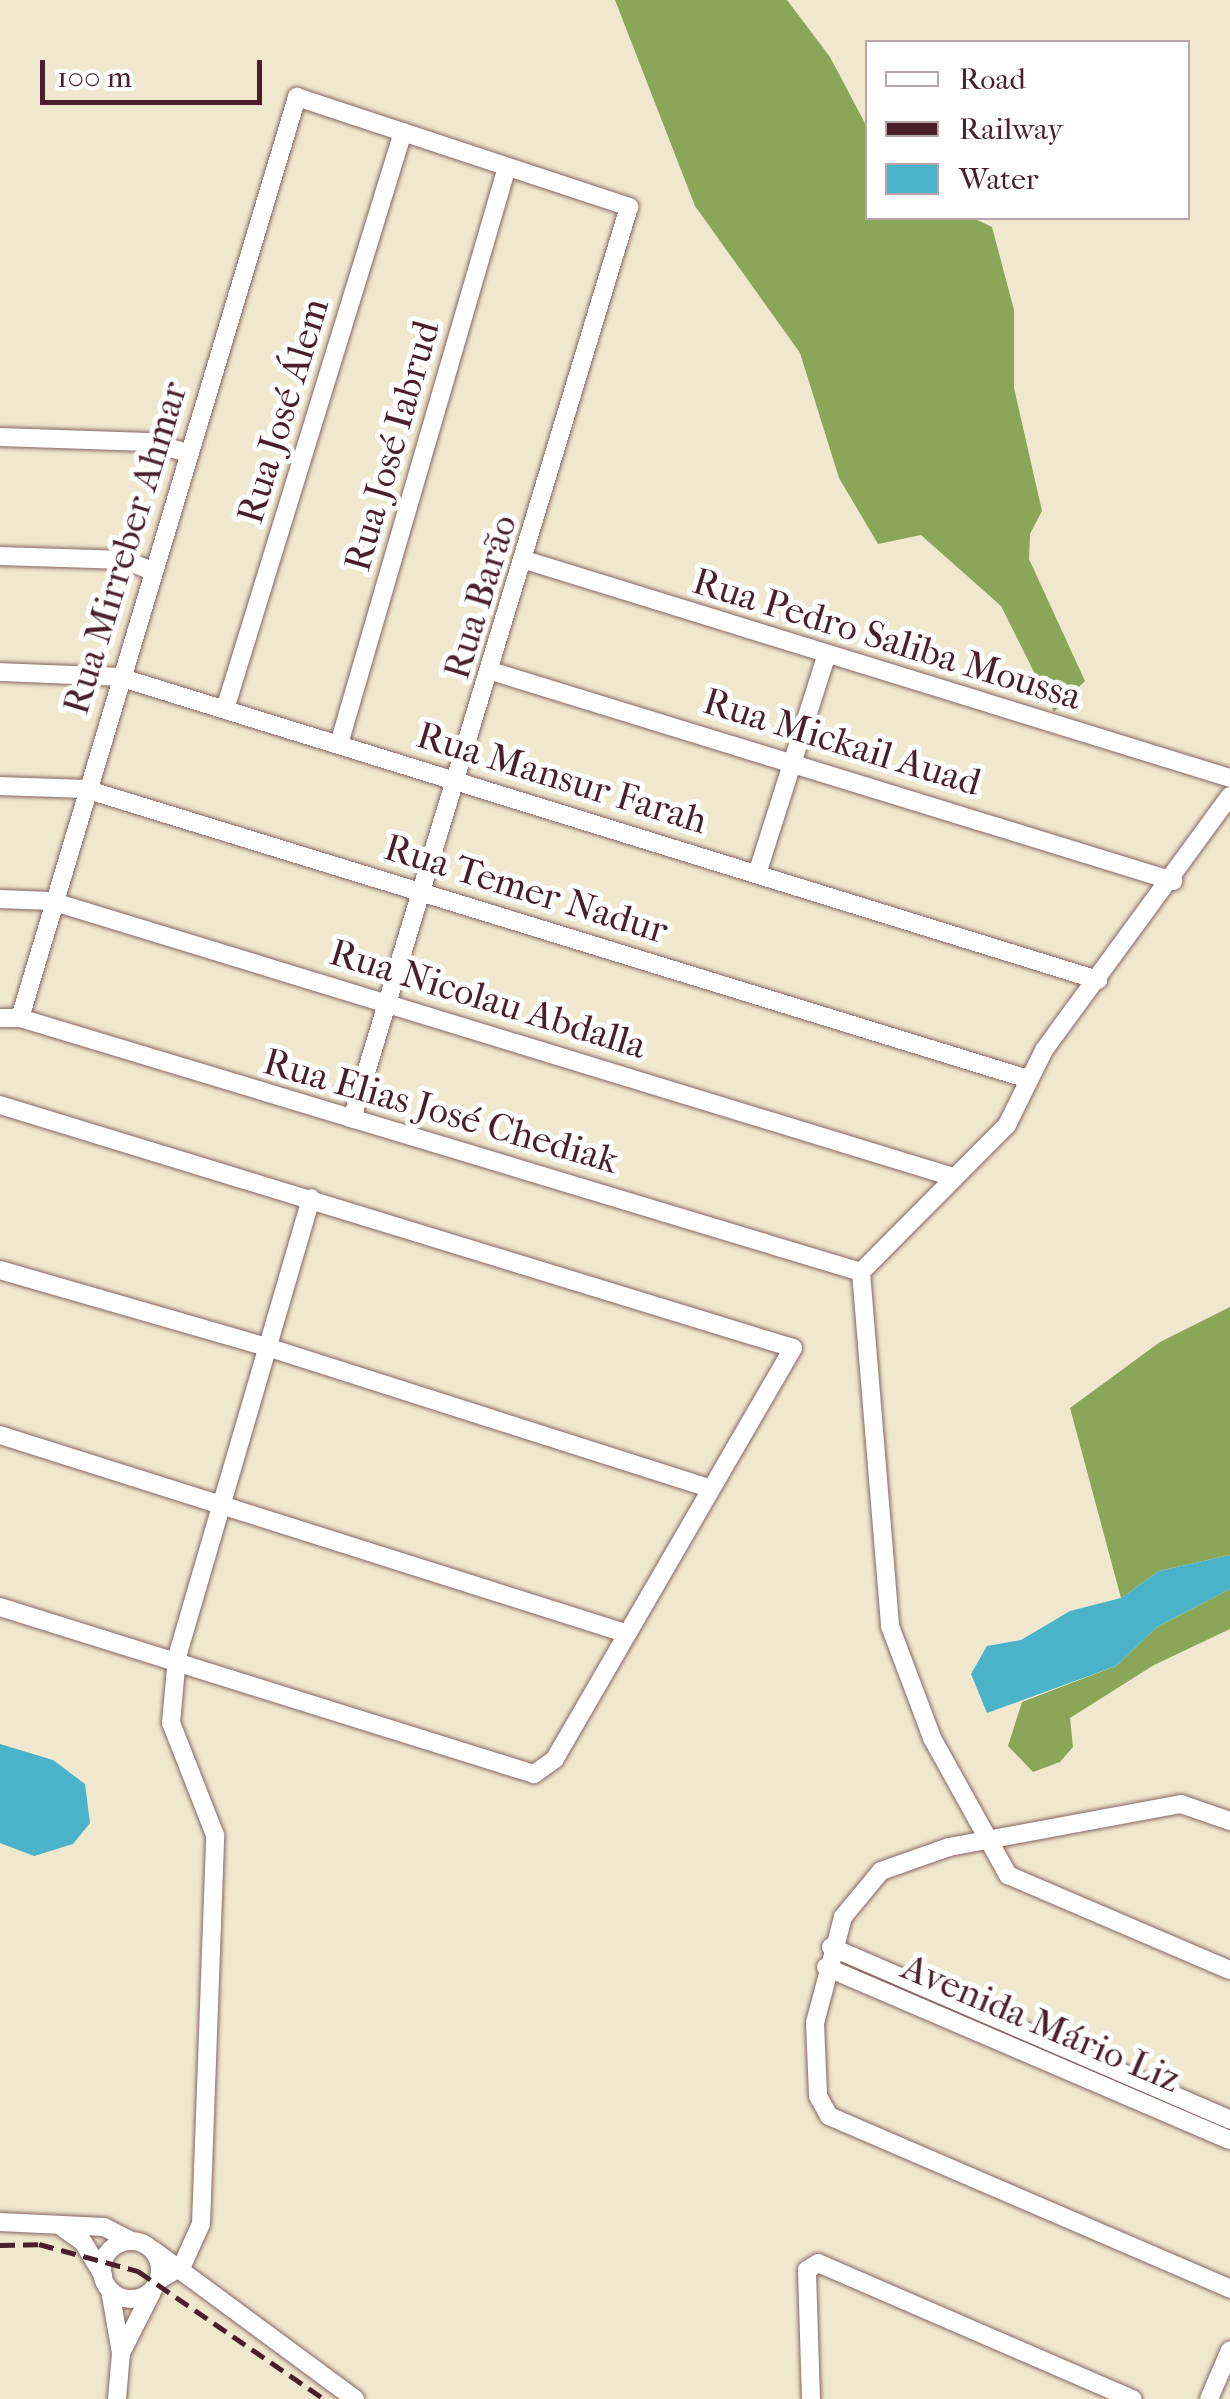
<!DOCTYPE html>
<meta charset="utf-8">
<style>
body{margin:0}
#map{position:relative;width:1230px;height:2399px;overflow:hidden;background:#f0e8ce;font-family:"IM FELL French Canon",serif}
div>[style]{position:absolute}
.forest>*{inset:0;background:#89a659}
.water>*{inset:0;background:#4bb3c9}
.roads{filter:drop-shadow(0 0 2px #846564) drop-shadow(0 0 2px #846564)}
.minor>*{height:18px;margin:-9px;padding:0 9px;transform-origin:9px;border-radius:9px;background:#fff}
.minor>.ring{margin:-9px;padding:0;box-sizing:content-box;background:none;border:18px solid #fff;border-radius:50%}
.rail>*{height:5px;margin-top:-2.5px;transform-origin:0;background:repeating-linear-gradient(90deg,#4a1f2b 0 15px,transparent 0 23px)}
span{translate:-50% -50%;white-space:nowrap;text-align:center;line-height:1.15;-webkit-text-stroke:10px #fff;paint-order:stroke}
.street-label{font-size:38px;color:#4a1f2b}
.legend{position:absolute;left:865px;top:40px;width:325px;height:180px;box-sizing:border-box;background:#fff;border:2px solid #b7a5aa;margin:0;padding:12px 18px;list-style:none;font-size:30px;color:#4a1f2b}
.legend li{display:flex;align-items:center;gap:20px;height:50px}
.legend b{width:50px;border:2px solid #b7a5aa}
.scale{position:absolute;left:40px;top:60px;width:222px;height:45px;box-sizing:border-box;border:5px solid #4a1f2b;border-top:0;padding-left:12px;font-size:30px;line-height:35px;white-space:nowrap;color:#4a1f2b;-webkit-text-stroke:8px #fff;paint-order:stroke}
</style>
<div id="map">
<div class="forest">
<div style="clip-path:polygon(615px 0,787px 0,830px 57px,867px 127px,868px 218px,973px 218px,992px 227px,1014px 310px,1014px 388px,1042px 511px,1030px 534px,1029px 559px,1085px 681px,1054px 712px,1001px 606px,921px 535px,878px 544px,839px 478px,800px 353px,695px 206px)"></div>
<div style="clip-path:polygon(1230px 1307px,1230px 1555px,1159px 1571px,1121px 1598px,1070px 1408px,1160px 1342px)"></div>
<div style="clip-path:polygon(1230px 1589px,1230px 1629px,1154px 1665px,1070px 1718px,1073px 1747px,1060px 1762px,1033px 1772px,1008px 1746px,1022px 1702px,1116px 1666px,1157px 1627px)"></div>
</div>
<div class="water">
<div style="clip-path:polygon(1230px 1555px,1230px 1589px,1157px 1627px,1116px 1666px,987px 1713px,971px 1674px,987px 1646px,1021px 1640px,1070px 1611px,1121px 1598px,1159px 1571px)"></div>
<div style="clip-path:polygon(0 1744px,53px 1760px,85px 1784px,90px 1823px,73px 1844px,34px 1856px,0 1843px)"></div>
</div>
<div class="roads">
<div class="minor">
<div style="left:0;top:437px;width:148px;rotate:1.9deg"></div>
<div style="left:148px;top:442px;width:41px;rotate:15.4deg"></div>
<div style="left:0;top:556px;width:125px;rotate:1.8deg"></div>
<div style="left:125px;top:560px;width:29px;rotate:22deg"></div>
<div style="left:525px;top:560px;width:738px;rotate:17.18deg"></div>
<div style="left:491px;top:671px;width:714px;rotate:17.11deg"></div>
<div style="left:0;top:672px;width:119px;rotate:2.4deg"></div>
<div style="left:119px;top:677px;width:1025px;rotate:17.2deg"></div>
<div style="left:225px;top:709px;width:604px;rotate:-72.86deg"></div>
<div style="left:339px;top:744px;width:601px;rotate:-73.77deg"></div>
<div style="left:0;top:786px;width:85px;rotate:2deg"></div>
<div style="left:85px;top:789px;width:987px;rotate:17.09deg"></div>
<div style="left:758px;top:871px;width:225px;rotate:-72.4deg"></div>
<div style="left:0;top:899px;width:51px;rotate:2.2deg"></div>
<div style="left:51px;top:901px;width:943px;rotate:17.01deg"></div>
<div style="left:0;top:1018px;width:20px"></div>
<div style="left:20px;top:1018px;width:879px;rotate:16.81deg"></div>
<div style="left:20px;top:1018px;width:962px;rotate:-73.26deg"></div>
<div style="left:297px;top:97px;width:350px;rotate:18.3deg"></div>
<div style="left:629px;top:207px;width:953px;rotate:106.9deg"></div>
<div style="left:0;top:1105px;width:829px;rotate:17.04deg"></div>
<div style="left:793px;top:1348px;width:475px;rotate:120.1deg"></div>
<div style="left:555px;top:1759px;width:26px;rotate:144deg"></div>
<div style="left:534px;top:1774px;width:560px;rotate:-162.63deg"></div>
<div style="left:0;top:1270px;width:278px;rotate:16.1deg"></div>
<div style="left:267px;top:1347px;width:463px;rotate:17.7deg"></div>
<div style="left:861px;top:1272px;width:355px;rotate:85.3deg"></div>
<div style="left:890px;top:1626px;width:120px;rotate:69.4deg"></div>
<div style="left:932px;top:1738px;width:157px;rotate:61deg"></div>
<div style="left:1008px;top:1875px;width:241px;rotate:23.2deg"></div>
<div style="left:861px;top:1272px;width:207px;rotate:-45.2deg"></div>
<div style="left:1007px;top:1125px;width:84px;rotate:-63.7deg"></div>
<div style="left:1044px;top:1050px;width:315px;rotate:-53.8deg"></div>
<div style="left:0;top:1435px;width:656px;rotate:17.58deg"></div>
<div style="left:1230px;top:1821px;width:52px;rotate:-160.9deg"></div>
<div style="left:1181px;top:1804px;width:236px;rotate:169.5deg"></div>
<div style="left:949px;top:1847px;width:72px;rotate:160.6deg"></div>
<div style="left:881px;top:1871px;width:60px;rotate:129.6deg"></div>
<div style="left:843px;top:1917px;width:110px;rotate:104.8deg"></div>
<div style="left:815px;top:2023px;width:73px;rotate:87.6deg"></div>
<div style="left:818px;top:2096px;width:23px;rotate:61deg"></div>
<div style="left:829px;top:2116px;width:437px;rotate:23.3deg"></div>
<div style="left:831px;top:1947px;width:435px;rotate:23.4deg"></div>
<div style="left:826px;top:1967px;width:439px;rotate:23.2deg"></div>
<div style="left:0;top:2222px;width:104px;rotate:2.8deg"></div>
<div style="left:104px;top:2227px;width:31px;rotate:27deg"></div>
<div style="left:63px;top:2228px;width:24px;rotate:35deg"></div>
<div style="left:83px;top:2242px;width:39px;rotate:59deg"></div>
<div class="ring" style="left:102px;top:2241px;width:40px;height:40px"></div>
<div style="left:153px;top:2250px;width:251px;rotate:36.4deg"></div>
<div style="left:159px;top:2280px;width:27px;rotate:-31deg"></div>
<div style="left:182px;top:2266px;width:46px;rotate:-65.7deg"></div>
<div style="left:201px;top:2224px;width:389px;rotate:-87.9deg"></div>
<div style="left:215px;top:1835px;width:120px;rotate:-111.4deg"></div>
<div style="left:171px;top:1723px;width:66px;rotate:-84.8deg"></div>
<div style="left:177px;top:1657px;width:478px;rotate:-73.7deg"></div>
<div style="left:110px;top:2290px;width:64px;rotate:80.1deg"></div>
<div style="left:121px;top:2353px;width:46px;rotate:95deg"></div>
<div style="left:121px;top:2353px;width:68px;rotate:-63.1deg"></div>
<div style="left:811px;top:2399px;width:129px;rotate:-91.8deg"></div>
<div style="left:807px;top:2270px;width:13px;rotate:-32deg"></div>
<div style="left:818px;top:2263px;width:343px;rotate:23.4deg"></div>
<div style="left:1209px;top:2399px;width:53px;rotate:-66.8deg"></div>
</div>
</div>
<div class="rail">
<div style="left:0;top:2245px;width:39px;rotate:-1deg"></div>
<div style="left:39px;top:2244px;width:103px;rotate:15.3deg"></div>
<div style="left:138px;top:2271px;width:226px;rotate:34.5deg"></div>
</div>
<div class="street-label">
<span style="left:283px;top:411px;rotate:-73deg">Rua José Álem</span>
<span style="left:392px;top:446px;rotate:-74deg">Rua José Iabrud</span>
<span style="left:125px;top:548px;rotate:-73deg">Rua Mirreber Ahmar</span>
<span style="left:480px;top:597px;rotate:-73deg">Rua Barão</span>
<span style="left:887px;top:639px;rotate:17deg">Rua Pedro Saliba Moussa</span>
<span style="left:842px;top:742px;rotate:17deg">Rua Mickail Auad</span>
<span style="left:562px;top:778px;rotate:17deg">Rua Mansur Farah</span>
<span style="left:526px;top:889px;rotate:17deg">Rua Temer Nadur</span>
<span style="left:488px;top:999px;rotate:17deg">Rua Nicolau Abdalla</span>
<span style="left:441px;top:1111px;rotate:16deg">Rua Elias José Chediak</span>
<span style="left:1041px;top:2023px;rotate:23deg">Avenida Mário Liz</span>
</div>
<ul class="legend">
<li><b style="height:12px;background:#fff"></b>Road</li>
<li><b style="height:12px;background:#4a1f2b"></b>Railway</li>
<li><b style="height:28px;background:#4bb3c9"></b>Water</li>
</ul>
<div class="scale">100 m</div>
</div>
